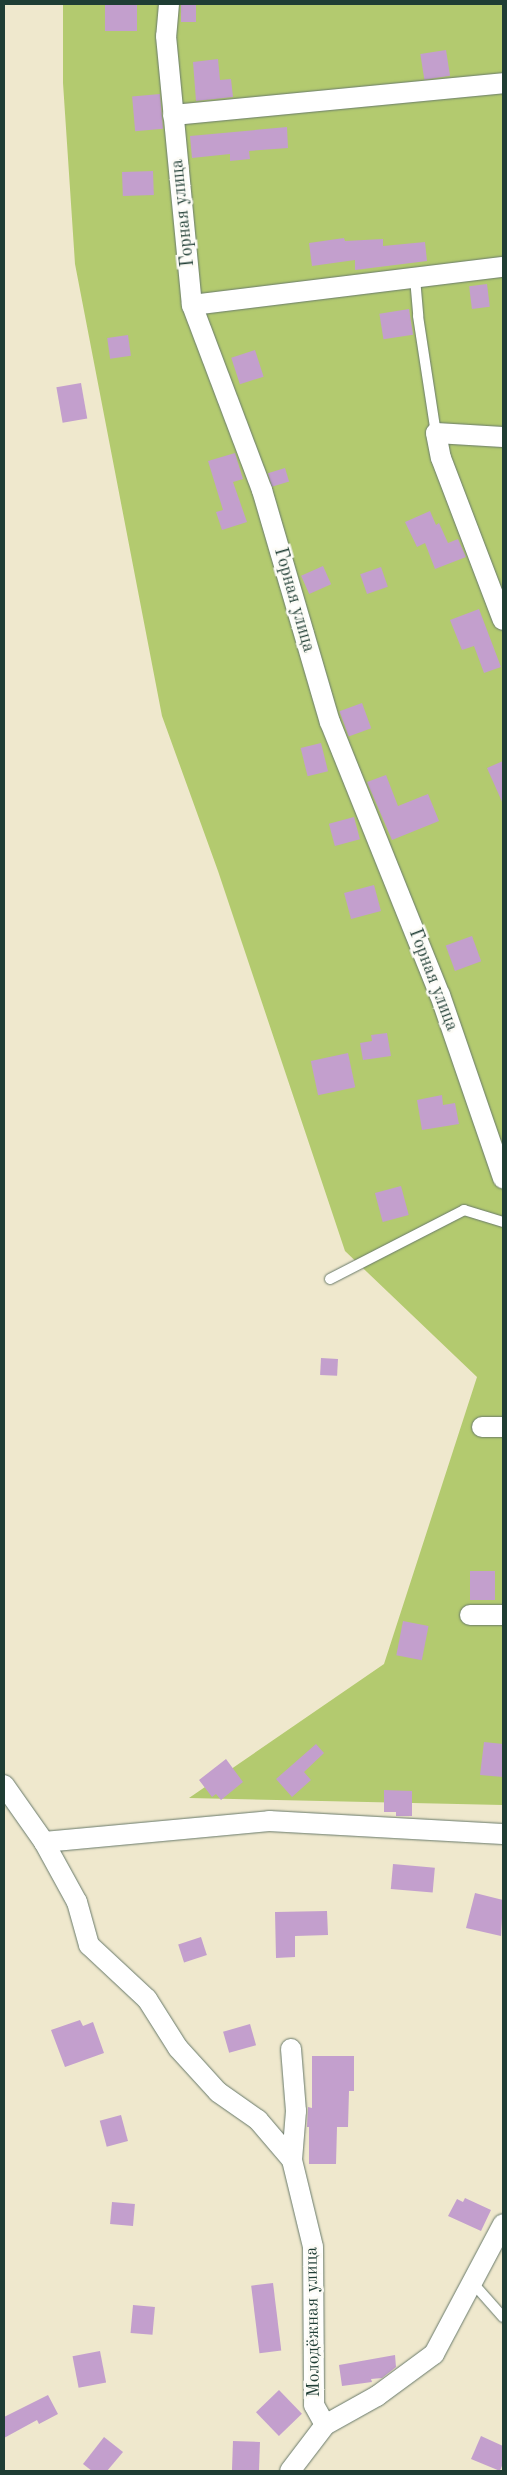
<!DOCTYPE html>
<meta charset="utf-8">
<style>
body{margin:0}
#map{position:relative;width:507px;height:2475px;overflow:hidden;background:#efe8cd;font-family:"Old Standard TT",serif}
div>[style]{position:absolute}
.green>*{inset:0;background:#b3ca6f}
.building>*{inset:0;background:#c39fcd;transform-origin:0 0}
.roads{filter:drop-shadow(0 0 1px #68796a) drop-shadow(0 0 1px #68796a)}
.service>*{height:10px;margin:-5px;padding:0 5px;transform-origin:5px;border-radius:5px;background:#fff}
.minor>*{height:20px;margin:-10px;padding:0 10px;transform-origin:10px;border-radius:10px;background:#fff}
span{translate:-50% -50%;white-space:nowrap;text-align:center;line-height:1.15;-webkit-text-stroke:5px #fdfcf7;paint-order:stroke}
.street-label{font-size:18px;color:#1f3d34}
.frame{position:absolute;inset:0;border:5px solid #1f3d34;pointer-events:none}
</style>
<div id="map">
<div class="green">
<div style="clip-path:polygon(63px 4px,503px 4px,503px 1805px,189px 1798px,384px 1664px,477px 1377px,345px 1251px,218px 871px,162px 716px,75px 264px,63px 83px)"></div>
</div>
<div class="building">
<div style="left:105px;top:4px;width:32px;height:27px"></div>
<div style="left:181px;top:4px;width:15px;height:18px"></div>
<div style="left:446px;top:50px;width:26px;height:26px;rotate:81deg"></div>
<div style="clip-path:polygon(218px 59px,220px 80px,231px 79px,233px 97px,196px 101px,193px 62px)"></div>
<div style="left:160px;top:94px;width:35px;height:28px;rotate:85deg"></div>
<div style="clip-path:polygon(287px 127px,288px 148px,249px 151px,250px 159px,230px 161px,230px 154px,192px 158px,190px 136px)"></div>
<div style="left:153px;top:171px;width:24px;height:31px;rotate:88deg"></div>
<div style="clip-path:polygon(344px 238px,345px 241px,383px 239px,383px 246px,425px 242px,427px 261px,355px 270px,355px 260px,312px 266px,309px 243px)"></div>
<div style="left:487px;top:284px;width:23px;height:18px;rotate:83deg"></div>
<div style="left:409px;top:309px;width:26px;height:30px;rotate:81deg"></div>
<div style="left:128px;top:335px;width:21px;height:21px;rotate:82deg"></div>
<div style="left:255px;top:350px;width:28px;height:25px;rotate:72deg"></div>
<div style="left:81px;top:383px;width:36px;height:25px;rotate:80deg"></div>
<div style="clip-path:polygon(235px 453px,243px 479px,233px 482px,247px 522px,222px 530px,216px 512px,223px 510px,208px 461px)"></div>
<div style="left:285px;top:468px;width:14px;height:18px;rotate:73deg"></div>
<div style="clip-path:polygon(430px 511px,436px 525px,439px 523px,448px 543px,458px 539px,466px 557px,435px 569px,425px 543px,417px 547px,405px 522px)"></div>
<div style="left:323px;top:566px;width:20px;height:24px;rotate:66deg"></div>
<div style="left:381px;top:567px;width:21px;height:22px;rotate:71deg"></div>
<div style="clip-path:polygon(479px 609px,501px 667px,484px 673px,474px 646px,462px 650px,450px 620px)"></div>
<div style="left:362px;top:703px;width:27px;height:24px;rotate:70deg"></div>
<div style="left:321px;top:743px;width:29px;height:21px;rotate:76deg"></div>
<div style="clip-path:polygon(503px 761px,503px 804px,487px 768px)"></div>
<div style="clip-path:polygon(386px 775px,398px 806px,428px 794px,439px 821px,392px 840px,367px 782px)"></div>
<div style="left:354px;top:817px;width:23px;height:26px;rotate:75deg"></div>
<div style="left:374px;top:885px;width:27px;height:31px;rotate:75deg"></div>
<div style="left:472px;top:936px;width:27px;height:28px;rotate:70deg"></div>
<div style="clip-path:polygon(387px 1033px,391px 1056px,363px 1060px,360px 1043px,372px 1041px,371px 1035px)"></div>
<div style="left:348px;top:1053px;width:35px;height:38px;rotate:78deg"></div>
<div style="clip-path:polygon(442px 1095px,443px 1105px,455px 1103px,459px 1124px,422px 1130px,417px 1100px)"></div>
<div style="left:401px;top:1186px;width:30px;height:27px;rotate:75deg"></div>
<div style="left:321px;top:1358px;width:17px;height:17px;rotate:3deg"></div>
<div style="left:495px;top:1571px;width:29px;height:25px;rotate:90deg"></div>
<div style="left:403px;top:1621px;width:26px;height:35px;rotate:11deg"></div>
<div style="clip-path:polygon(484px 1742px,503px 1744px,503px 1777px,480px 1775px)"></div>
<div style="clip-path:polygon(316px 1744px,324px 1753px,304px 1772px,311px 1780px,292px 1797px,276px 1779px)"></div>
<div style="clip-path:polygon(226px 1759px,243px 1782px,221px 1800px,216px 1794px,212px 1797px,199px 1780px)"></div>
<div style="clip-path:polygon(384px 1790px,412px 1791px,412px 1816px,396px 1816px,396px 1812px,384px 1812px)"></div>
<div style="left:393px;top:1864px;width:42px;height:25px;rotate:5deg"></div>
<div style="clip-path:polygon(475px 1893px,503px 1900px,501px 1936px,466px 1928px)"></div>
<div style="clip-path:polygon(327px 1911px,328px 1935px,295px 1936px,295px 1957px,276px 1958px,275px 1912px)"></div>
<div style="left:201px;top:1937px;width:19px;height:24px;rotate:72deg"></div>
<div style="clip-path:polygon(80px 2020px,83px 2026px,93px 2022px,104px 2053px,65px 2067px,51px 2030px)"></div>
<div style="left:250px;top:2024px;width:22px;height:28px;rotate:74deg"></div>
<div style="clip-path:polygon(312px 2056px,354px 2056px,354px 2091px,349px 2091px,348px 2127px,337px 2127px,336px 2164px,309px 2164px,309px 2127px,307px 2127px,308px 2107px,312px 2108px)"></div>
<div style="left:121px;top:2115px;width:27px;height:22px;rotate:75deg"></div>
<div style="clip-path:polygon(465px 2198px,491px 2210px,481px 2231px,448px 2216px,457px 2199px,463px 2202px)"></div>
<div style="left:112px;top:2202px;width:23px;height:22px;rotate:5deg"></div>
<div style="left:273px;top:2283px;width:68px;height:22px;rotate:83deg"></div>
<div style="left:133px;top:2305px;width:22px;height:28px;rotate:5deg"></div>
<div style="left:100px;top:2351px;width:32px;height:28px;rotate:79deg"></div>
<div style="clip-path:polygon(395px 2355px,396px 2367px,382px 2378px,371px 2379px,372px 2382px,342px 2386px,339px 2365px)"></div>
<div style="left:279px;top:2390px;width:33px;height:32px;rotate:46deg"></div>
<div style="clip-path:polygon(48px 2395px,58px 2414px,39px 2424px,37px 2420px,4px 2438px,4px 2417px)"></div>
<div style="clip-path:polygon(481px 2436px,503px 2446px,503px 2463px,500px 2471px,471px 2459px)"></div>
<div style="clip-path:polygon(104px 2437px,123px 2452px,107px 2471px,92px 2471px,83px 2464px)"></div>
<div style="left:233px;top:2441px;width:27px;height:30px;rotate:2deg"></div>
</div>
<div class="roads">
<div class="service">
<div style="left:415px;top:278px;width:38px;rotate:85deg"></div>
<div style="left:418px;top:316px;width:118px;rotate:81.3deg"></div>
<div style="left:330px;top:1279px;width:151px;rotate:-27.2deg"></div>
<div style="left:464px;top:1210px;width:41px;rotate:17.1deg"></div>
<div style="left:472px;top:2282px;width:47px;rotate:48.5deg"></div>
</div>
<div class="minor">
<div style="left:169px;top:4px;width:32px;rotate:95deg"></div>
<div style="left:166px;top:36px;width:270px;rotate:84.5deg"></div>
<div style="left:192px;top:305px;width:198px;rotate:69.3deg"></div>
<div style="left:262px;top:490px;width:242px;rotate:73.7deg"></div>
<div style="left:330px;top:722px;width:294px;rotate:68.1deg"></div>
<div style="left:440px;top:995px;width:194px;rotate:71deg"></div>
<div style="left:173px;top:115px;width:332px;rotate:-5.5deg"></div>
<div style="left:192px;top:305px;width:313px;rotate:-7deg"></div>
<div style="left:503px;top:437px;width:67px;rotate:-176.6deg"></div>
<div style="left:436px;top:433px;width:25px;rotate:79deg"></div>
<div style="left:441px;top:458px;width:173px;rotate:69.1deg"></div>
<div style="left:482px;top:1427px;width:21px"></div>
<div style="left:470px;top:1615px;width:33px"></div>
<div style="left:4px;top:1785px;width:70px;rotate:54.9deg"></div>
<div style="left:44px;top:1842px;width:68px;rotate:61.2deg"></div>
<div style="left:77px;top:1902px;width:45px;rotate:74.4deg"></div>
<div style="left:89px;top:1945px;width:79px;rotate:43deg"></div>
<div style="left:147px;top:1999px;width:58px;rotate:57.7deg"></div>
<div style="left:178px;top:2048px;width:59px;rotate:47.7deg"></div>
<div style="left:218px;top:2092px;width:49px;rotate:35deg"></div>
<div style="left:258px;top:2120px;width:52px;rotate:49.6deg"></div>
<div style="left:292px;top:2160px;width:89px;rotate:76.4deg"></div>
<div style="left:313px;top:2247px;width:158px;rotate:89.6deg"></div>
<div style="left:314px;top:2405px;width:23px;rotate:61deg"></div>
<div style="left:44px;top:1842px;width:226px;rotate:-5.3deg"></div>
<div style="left:269px;top:1821px;width:234px;rotate:3.2deg"></div>
<div style="left:291px;top:2049px;width:62px;rotate:85.4deg"></div>
<div style="left:296px;top:2111px;width:49px;rotate:94.7deg"></div>
<div style="left:290px;top:2471px;width:58px;rotate:-52.7deg"></div>
<div style="left:325px;top:2425px;width:60px;rotate:-29.1deg"></div>
<div style="left:377px;top:2396px;width:71px;rotate:-36.4deg"></div>
<div style="left:434px;top:2354px;width:147px;rotate:-62deg"></div>
</div>
</div>
<div class="street-label">
<span style="left:183px;top:213px;rotate:-96deg">Горная улица</span>
<span style="left:294px;top:600px;rotate:74deg">Горная улица</span>
<span style="left:433px;top:980px;rotate:69deg">Горная улица</span>
<span style="left:313px;top:2322px;rotate:-91deg">Молодёжная улица</span>
</div>
<div class="frame"></div>
</div>
